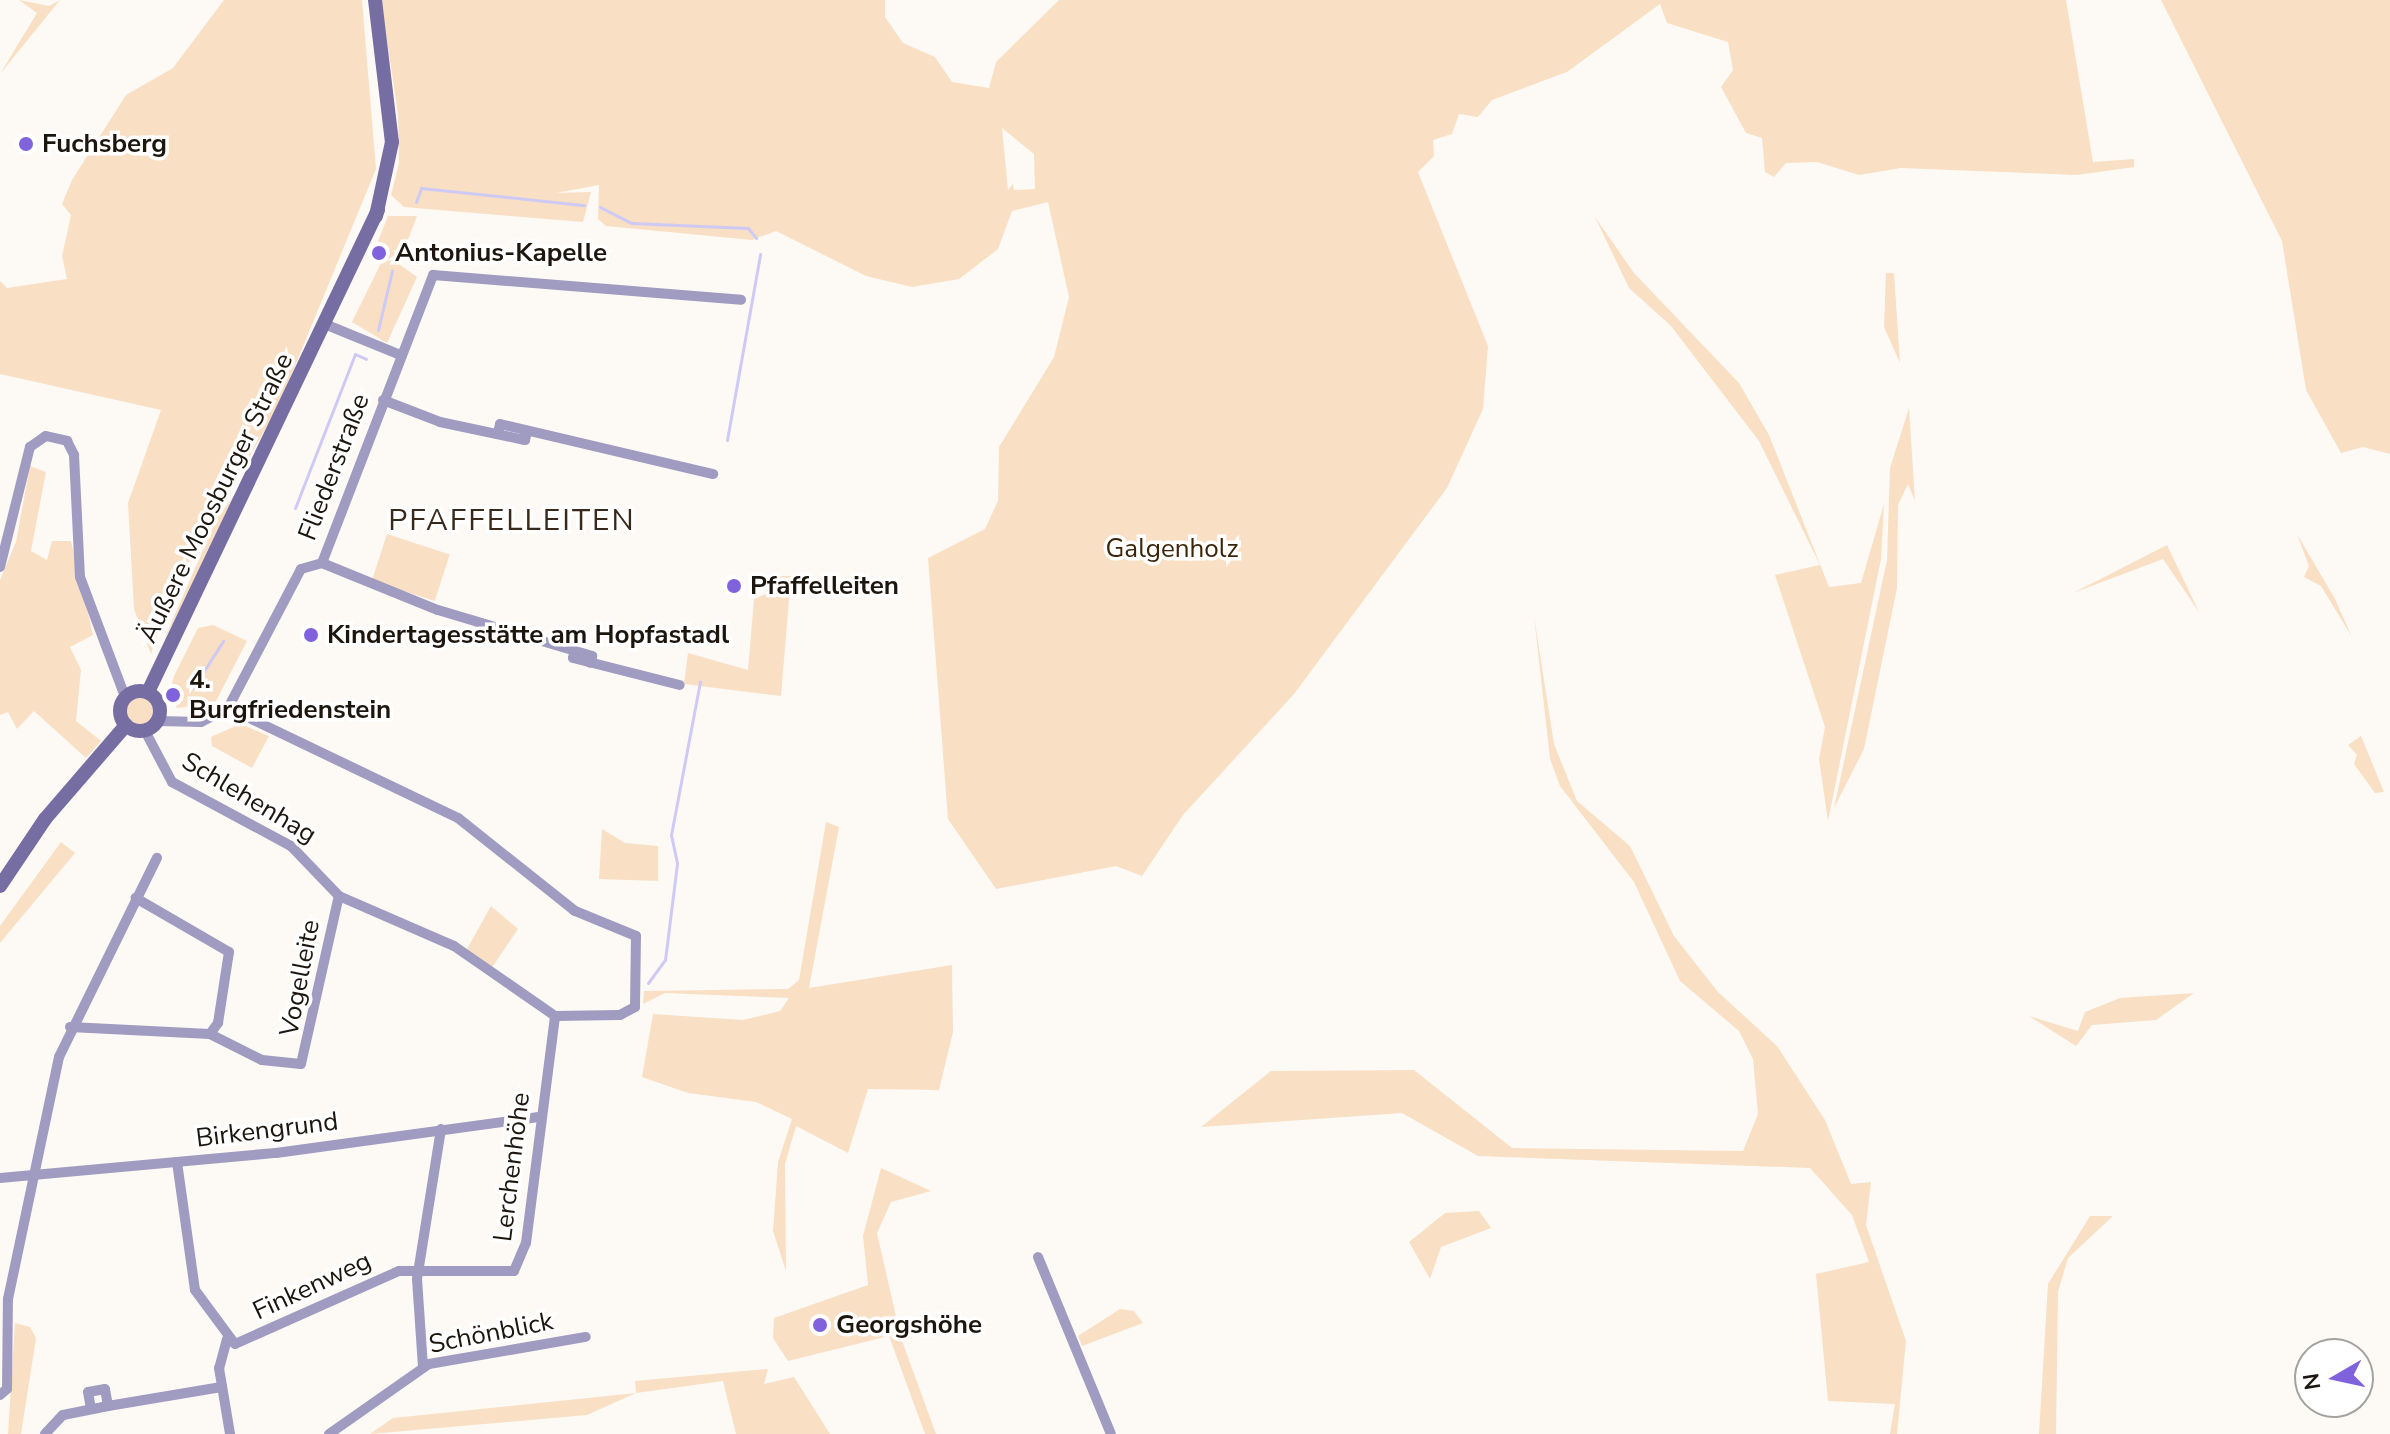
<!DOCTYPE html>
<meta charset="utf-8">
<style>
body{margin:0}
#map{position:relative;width:2390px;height:1434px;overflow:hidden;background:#fdfaf6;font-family:"Nunito Sans",sans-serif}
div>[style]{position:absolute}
.green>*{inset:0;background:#f9dfc3;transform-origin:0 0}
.round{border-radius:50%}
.stream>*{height:3px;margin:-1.5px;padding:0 1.5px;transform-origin:1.5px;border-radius:1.5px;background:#cfcaf5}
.street>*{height:10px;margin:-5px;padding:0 5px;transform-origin:5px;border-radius:5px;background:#a09bc0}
.secondary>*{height:14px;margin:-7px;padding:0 7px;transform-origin:7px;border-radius:7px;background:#766da2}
.secondary>.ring{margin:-7px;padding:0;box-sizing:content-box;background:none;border:14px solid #766da2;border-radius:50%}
.dots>*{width:22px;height:22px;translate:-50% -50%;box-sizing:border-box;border:4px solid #fff;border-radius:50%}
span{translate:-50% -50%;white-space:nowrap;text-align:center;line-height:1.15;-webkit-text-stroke:7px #fff;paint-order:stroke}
.poi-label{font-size:26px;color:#1c160f;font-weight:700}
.left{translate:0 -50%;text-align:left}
.street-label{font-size:26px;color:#1c160f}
.park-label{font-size:26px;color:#3b2408}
.quarter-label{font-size:30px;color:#38291a;letter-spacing:2px}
.north{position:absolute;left:2294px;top:1338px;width:80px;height:80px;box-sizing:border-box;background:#fff;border:2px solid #a4a29f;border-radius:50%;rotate:261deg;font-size:22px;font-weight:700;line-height:32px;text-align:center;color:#1c160f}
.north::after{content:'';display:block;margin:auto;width:28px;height:36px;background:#8062dd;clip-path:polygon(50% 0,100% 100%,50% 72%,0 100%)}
</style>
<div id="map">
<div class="green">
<div style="clip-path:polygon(19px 0,49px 6px,60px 0,0 74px,37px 13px)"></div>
<div style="clip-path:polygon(224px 0,362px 0,376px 169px,278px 407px,173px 590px,151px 654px,134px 609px,128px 503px,161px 410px,0 374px,0 281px,7px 288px,67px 279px,62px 256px,71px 215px,62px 204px,72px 180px,126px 95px,173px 68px)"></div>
<div style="clip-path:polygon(evenodd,381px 0,885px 0,885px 17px,903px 43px,935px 57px,952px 82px,989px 88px,996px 62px,1059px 0,2066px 0,2093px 162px,2134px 159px,2134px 167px,2077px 175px,1901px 168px,1859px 175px,1817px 162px,1786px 163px,1774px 177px,1765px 172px,1762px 138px,1746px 133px,1721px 87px,1733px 70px,1728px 42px,1667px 23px,1660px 4px,1567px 72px,1492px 100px,1478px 117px,1459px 114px,1452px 134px,1433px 140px,1434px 156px,1418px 172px,1488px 346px,1483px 409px,1447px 488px,1294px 694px,1183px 815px,1142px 876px,1116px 866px,996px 889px,948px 819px,928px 558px,985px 529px,998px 501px,999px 447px,1054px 357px,1069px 297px,1048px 202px,1012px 211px,998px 249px,959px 279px,912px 287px,866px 276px,776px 231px,752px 240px,606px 226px,598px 219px,599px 185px,556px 193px,591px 192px,583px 222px,404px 207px,391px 195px,399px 163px,398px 114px,381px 0,1002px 128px,1034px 154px,1035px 189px,1014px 190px,1013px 184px,1008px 190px,1002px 128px)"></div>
<div style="clip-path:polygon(2161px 0,2390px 0,2390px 454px,2363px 447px,2341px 453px,2306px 390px,2282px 241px)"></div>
<div style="clip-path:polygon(388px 216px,417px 216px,399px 264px,417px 277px,387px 343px,352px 322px,386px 253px,376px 246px)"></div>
<div style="clip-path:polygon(1595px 217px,1634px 273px,1739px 383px,1769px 435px,1829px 587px,1861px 583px,1884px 504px,1881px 559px,1828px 821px,1819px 759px,1825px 727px,1775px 575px,1820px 565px,1759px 441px,1671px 326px,1629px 288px)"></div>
<div style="clip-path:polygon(1886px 273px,1894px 273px,1900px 363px,1884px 327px)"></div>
<div style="clip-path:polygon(1909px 408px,1915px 501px,1908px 484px,1898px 505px,1897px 588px,1864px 749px,1834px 808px,1887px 560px,1890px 468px)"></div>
<div style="clip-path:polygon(262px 458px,179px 611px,163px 642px,216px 520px)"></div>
<div style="clip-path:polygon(30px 466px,46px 472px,31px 551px,47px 560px,52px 541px,71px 541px,93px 635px,70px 647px,81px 670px,76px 721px,101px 741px,86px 758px,34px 711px,17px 729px,8px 712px,0 715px,0 580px,16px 542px)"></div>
<div style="left:387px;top:534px;width:66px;height:49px;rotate:18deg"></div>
<div style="clip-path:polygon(2297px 534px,2335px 599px,2352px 637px,2321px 586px,2304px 577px,2309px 566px)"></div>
<div style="clip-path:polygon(2167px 545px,2199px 612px,2163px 559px,2073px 593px)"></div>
<div style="clip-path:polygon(760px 576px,791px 576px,781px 696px,684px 684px,688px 653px,748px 670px,754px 599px,768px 593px,770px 581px)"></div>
<div style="clip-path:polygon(1534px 616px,1554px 744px,1577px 801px,1630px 846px,1674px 936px,1718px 992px,1777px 1046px,1825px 1120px,1851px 1184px,1871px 1182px,1866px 1225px,1906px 1341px,1897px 1434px,1890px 1434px,1895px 1404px,1828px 1401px,1816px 1274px,1869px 1262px,1852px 1215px,1810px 1168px,1478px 1156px,1402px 1113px,1201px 1127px,1271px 1071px,1414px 1070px,1512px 1148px,1743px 1151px,1758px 1114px,1753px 1059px,1739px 1031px,1680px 981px,1634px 882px,1560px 786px,1550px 759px)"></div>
<div style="clip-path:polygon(213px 625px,247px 641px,215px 703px,177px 708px,170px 692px,174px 676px,198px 628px)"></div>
<div class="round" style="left:125px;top:696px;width:30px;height:30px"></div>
<div style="clip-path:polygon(240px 724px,269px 736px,252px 768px,212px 746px,211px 737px)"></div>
<div style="clip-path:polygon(2361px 736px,2384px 792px,2375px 793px,2354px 764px,2357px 755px,2348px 745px)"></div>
<div style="clip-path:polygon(826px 822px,839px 827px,809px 988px,952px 965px,953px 1032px,939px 1090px,868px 1089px,848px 1153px,796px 1126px,785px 1164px,786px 1271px,773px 1231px,778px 1162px,792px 1119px,756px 1102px,688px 1093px,642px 1077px,653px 1014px,743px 1020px,780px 1011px,789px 998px,665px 993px,643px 1004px,644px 991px,788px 989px,799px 980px)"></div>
<div style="clip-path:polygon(602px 829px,625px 843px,658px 846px,658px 881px,599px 879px)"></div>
<div style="clip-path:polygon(61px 842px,75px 853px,0 943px,0 926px)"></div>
<div style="clip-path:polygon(491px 906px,518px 929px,491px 969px,467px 949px)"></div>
<div style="clip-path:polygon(2194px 993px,2156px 1020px,2092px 1025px,2076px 1046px,2029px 1016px,2078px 1031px,2085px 1012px,2120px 998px)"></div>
<div style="clip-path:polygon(881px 1168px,931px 1191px,891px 1202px,877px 1233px,901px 1338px,936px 1434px,925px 1434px,889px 1336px,788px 1361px,773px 1338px,774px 1318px,868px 1285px,863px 1236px)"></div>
<div style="clip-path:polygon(1479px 1211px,1491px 1228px,1441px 1247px,1430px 1279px,1409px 1242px,1445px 1213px)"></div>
<div style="clip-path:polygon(2090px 1216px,2113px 1216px,2068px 1258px,2058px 1292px,2056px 1434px,2039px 1434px,2048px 1284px)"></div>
<div style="clip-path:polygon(1120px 1309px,1134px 1311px,1143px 1323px,1082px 1346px,1078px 1336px)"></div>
<div style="clip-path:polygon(15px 1323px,30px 1327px,36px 1338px,21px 1434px,8px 1434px)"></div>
<div style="clip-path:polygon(768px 1369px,764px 1384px,794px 1377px,830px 1434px,736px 1434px,723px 1381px,636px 1393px,587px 1415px,370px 1434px,393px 1418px,636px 1393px,635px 1381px)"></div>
</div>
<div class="stream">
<div style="left:416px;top:202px;width:15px;rotate:-70deg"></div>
<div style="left:421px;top:188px;width:164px;rotate:6deg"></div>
<div style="left:600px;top:207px;width:36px;rotate:27deg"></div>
<div style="left:632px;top:223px;width:116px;rotate:2.5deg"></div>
<div style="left:748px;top:228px;width:13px;rotate:51deg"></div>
<div style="left:378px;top:330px;width:61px;rotate:-76.7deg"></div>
<div style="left:727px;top:440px;width:189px;rotate:-79.9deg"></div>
<div style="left:295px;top:508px;width:165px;rotate:-68.7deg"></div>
<div style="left:355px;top:354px;width:12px;rotate:24deg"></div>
<div style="left:193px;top:688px;width:56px;rotate:-57.4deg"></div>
<div style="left:648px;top:983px;width:29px;rotate:-54deg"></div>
<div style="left:665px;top:960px;width:98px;rotate:-82.9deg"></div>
<div style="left:677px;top:863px;width:29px;rotate:-102deg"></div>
<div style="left:671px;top:835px;width:156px;rotate:-79.3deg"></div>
</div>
<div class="street">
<div style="left:327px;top:325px;width:79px;rotate:22.3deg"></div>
<div style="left:383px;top:400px;width:61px;rotate:21.1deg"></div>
<div style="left:440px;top:422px;width:87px;rotate:12deg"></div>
<div style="left:525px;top:440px;width:9px;rotate:-77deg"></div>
<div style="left:498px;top:433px;width:9px;rotate:-77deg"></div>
<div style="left:500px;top:424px;width:219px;rotate:13.2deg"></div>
<div style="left:322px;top:563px;width:125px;rotate:22.1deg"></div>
<div style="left:438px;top:610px;width:161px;rotate:16.6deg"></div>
<div style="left:592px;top:656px;width:7px;rotate:106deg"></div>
<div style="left:0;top:567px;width:124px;rotate:-76deg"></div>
<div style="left:30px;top:447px;width:19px;rotate:-35deg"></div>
<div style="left:46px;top:436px;width:22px;rotate:13deg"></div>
<div style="left:67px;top:441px;width:16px;rotate:63deg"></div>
<div style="left:74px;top:455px;width:122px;rotate:87.2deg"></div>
<div style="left:80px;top:577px;width:128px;rotate:69.4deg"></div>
<div style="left:575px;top:651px;width:7px;rotate:106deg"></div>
<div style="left:573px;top:658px;width:110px;rotate:14.2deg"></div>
<div style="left:158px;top:721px;width:43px;rotate:1.3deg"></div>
<div style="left:201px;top:722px;width:30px;rotate:-27deg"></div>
<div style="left:228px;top:708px;width:157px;rotate:-62.3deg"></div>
<div style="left:301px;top:569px;width:22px;rotate:-16deg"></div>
<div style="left:322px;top:563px;width:309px;rotate:-68.9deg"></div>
<div style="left:433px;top:275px;width:309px;rotate:4.6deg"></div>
<div style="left:145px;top:731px;width:58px;rotate:62.1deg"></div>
<div style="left:172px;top:782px;width:135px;rotate:28.3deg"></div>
<div style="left:291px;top:846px;width:69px;rotate:46.2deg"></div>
<div style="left:339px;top:896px;width:125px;rotate:23.5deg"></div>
<div style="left:454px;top:946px;width:123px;rotate:34.7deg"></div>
<div style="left:555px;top:1016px;width:65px;rotate:-0.9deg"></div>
<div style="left:620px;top:1015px;width:17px;rotate:-28deg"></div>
<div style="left:635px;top:1007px;width:71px;rotate:-89.2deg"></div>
<div style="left:636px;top:936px;width:66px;rotate:-157.7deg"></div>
<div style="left:575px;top:911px;width:149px;rotate:-141.5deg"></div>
<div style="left:458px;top:818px;width:255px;rotate:-154.4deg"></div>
<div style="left:70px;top:1027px;width:140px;rotate:2.9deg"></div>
<div style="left:210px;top:1034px;width:14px;rotate:-54deg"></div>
<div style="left:218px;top:1023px;width:72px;rotate:-81.2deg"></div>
<div style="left:229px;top:952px;width:108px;rotate:-149.9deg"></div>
<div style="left:210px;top:1034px;width:58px;rotate:26.6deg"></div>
<div style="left:262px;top:1060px;width:39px;rotate:6deg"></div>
<div style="left:301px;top:1064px;width:172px;rotate:-77.3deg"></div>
<div style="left:177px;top:1162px;width:129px;rotate:82deg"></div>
<div style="left:195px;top:1290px;width:67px;rotate:53.5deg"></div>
<div style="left:235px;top:1344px;width:180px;rotate:-24deg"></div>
<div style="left:399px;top:1271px;width:115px"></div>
<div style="left:514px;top:1271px;width:30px;rotate:-67deg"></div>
<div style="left:526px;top:1243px;width:229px;rotate:-82.7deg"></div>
<div style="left:0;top:1178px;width:277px;rotate:-5.2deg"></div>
<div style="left:276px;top:1153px;width:265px;rotate:-7.8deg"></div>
<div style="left:1038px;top:1257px;width:191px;rotate:67.6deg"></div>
<div style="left:227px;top:1339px;width:30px;rotate:105deg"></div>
<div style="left:219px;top:1368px;width:67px;rotate:80.5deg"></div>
<div style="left:423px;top:1367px;width:88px;rotate:-93.9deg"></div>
<div style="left:417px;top:1279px;width:152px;rotate:-80.9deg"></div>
<div style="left:0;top:1395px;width:9px;rotate:-41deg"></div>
<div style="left:7px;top:1389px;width:90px;rotate:-89.4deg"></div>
<div style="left:8px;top:1299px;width:247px;rotate:-78.1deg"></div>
<div style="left:59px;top:1057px;width:222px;rotate:-63.8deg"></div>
<div style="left:108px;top:1406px;width:115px;rotate:-9.5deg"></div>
<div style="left:45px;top:1434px;width:26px;rotate:-47deg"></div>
<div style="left:63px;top:1415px;width:46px;rotate:-11.3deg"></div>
<div style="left:108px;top:1406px;width:17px;rotate:-100deg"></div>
<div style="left:105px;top:1389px;width:17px;rotate:170deg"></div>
<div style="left:88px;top:1392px;width:17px;rotate:80deg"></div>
<div style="left:329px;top:1434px;width:122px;rotate:-35deg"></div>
<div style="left:429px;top:1364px;width:159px;rotate:-9.8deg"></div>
</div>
<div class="secondary">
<div style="left:375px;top:0;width:143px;rotate:83.2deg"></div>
<div style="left:392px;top:142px;width:76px;rotate:102.2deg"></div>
<div class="ring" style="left:120px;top:691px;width:26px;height:26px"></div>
<div style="left:148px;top:692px;width:534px;rotate:-64.49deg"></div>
<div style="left:0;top:886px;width:81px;rotate:-56.1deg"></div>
<div style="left:45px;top:819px;width:124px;rotate:-49.2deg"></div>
</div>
<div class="dots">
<div style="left:26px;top:144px;background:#8062dd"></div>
<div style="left:379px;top:253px;background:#8062dd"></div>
<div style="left:734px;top:586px;background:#8062dd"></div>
<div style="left:311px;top:635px;background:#8062dd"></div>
<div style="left:173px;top:695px;background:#8062dd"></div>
<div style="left:820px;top:1325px;background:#8062dd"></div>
</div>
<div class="poi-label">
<span class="left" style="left:42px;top:144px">Fuchsberg</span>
<span class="left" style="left:395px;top:253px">Antonius-Kapelle</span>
<span class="left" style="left:750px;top:586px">Pfaffelleiten</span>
<span class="left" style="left:327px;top:635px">Kindertagesstätte am Hopfastadl</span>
<span class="left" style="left:189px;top:695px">4.<br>Burgfriedenstein</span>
<span class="left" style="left:836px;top:1325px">Georgshöhe</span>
</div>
<div class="street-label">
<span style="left:334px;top:467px;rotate:-69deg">Fliederstraße</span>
<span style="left:216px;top:498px;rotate:-64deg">Äußere Moosburger Straße</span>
<span style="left:249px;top:798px;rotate:31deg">Schlehenhag</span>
<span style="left:300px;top:978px;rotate:-79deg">Vogelleite</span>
<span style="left:267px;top:1130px;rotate:-7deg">Birkengrund</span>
<span style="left:512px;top:1167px;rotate:-83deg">Lerchenhöhe</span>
<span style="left:312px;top:1286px;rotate:-25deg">Finkenweg</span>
<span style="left:491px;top:1333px;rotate:-11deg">Schönblick</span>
</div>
<div class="park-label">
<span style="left:1172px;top:549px">Galgenholz</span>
</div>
<div class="quarter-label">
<span style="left:512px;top:521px">PFAFFELLEITEN</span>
</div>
<div class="north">N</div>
</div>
